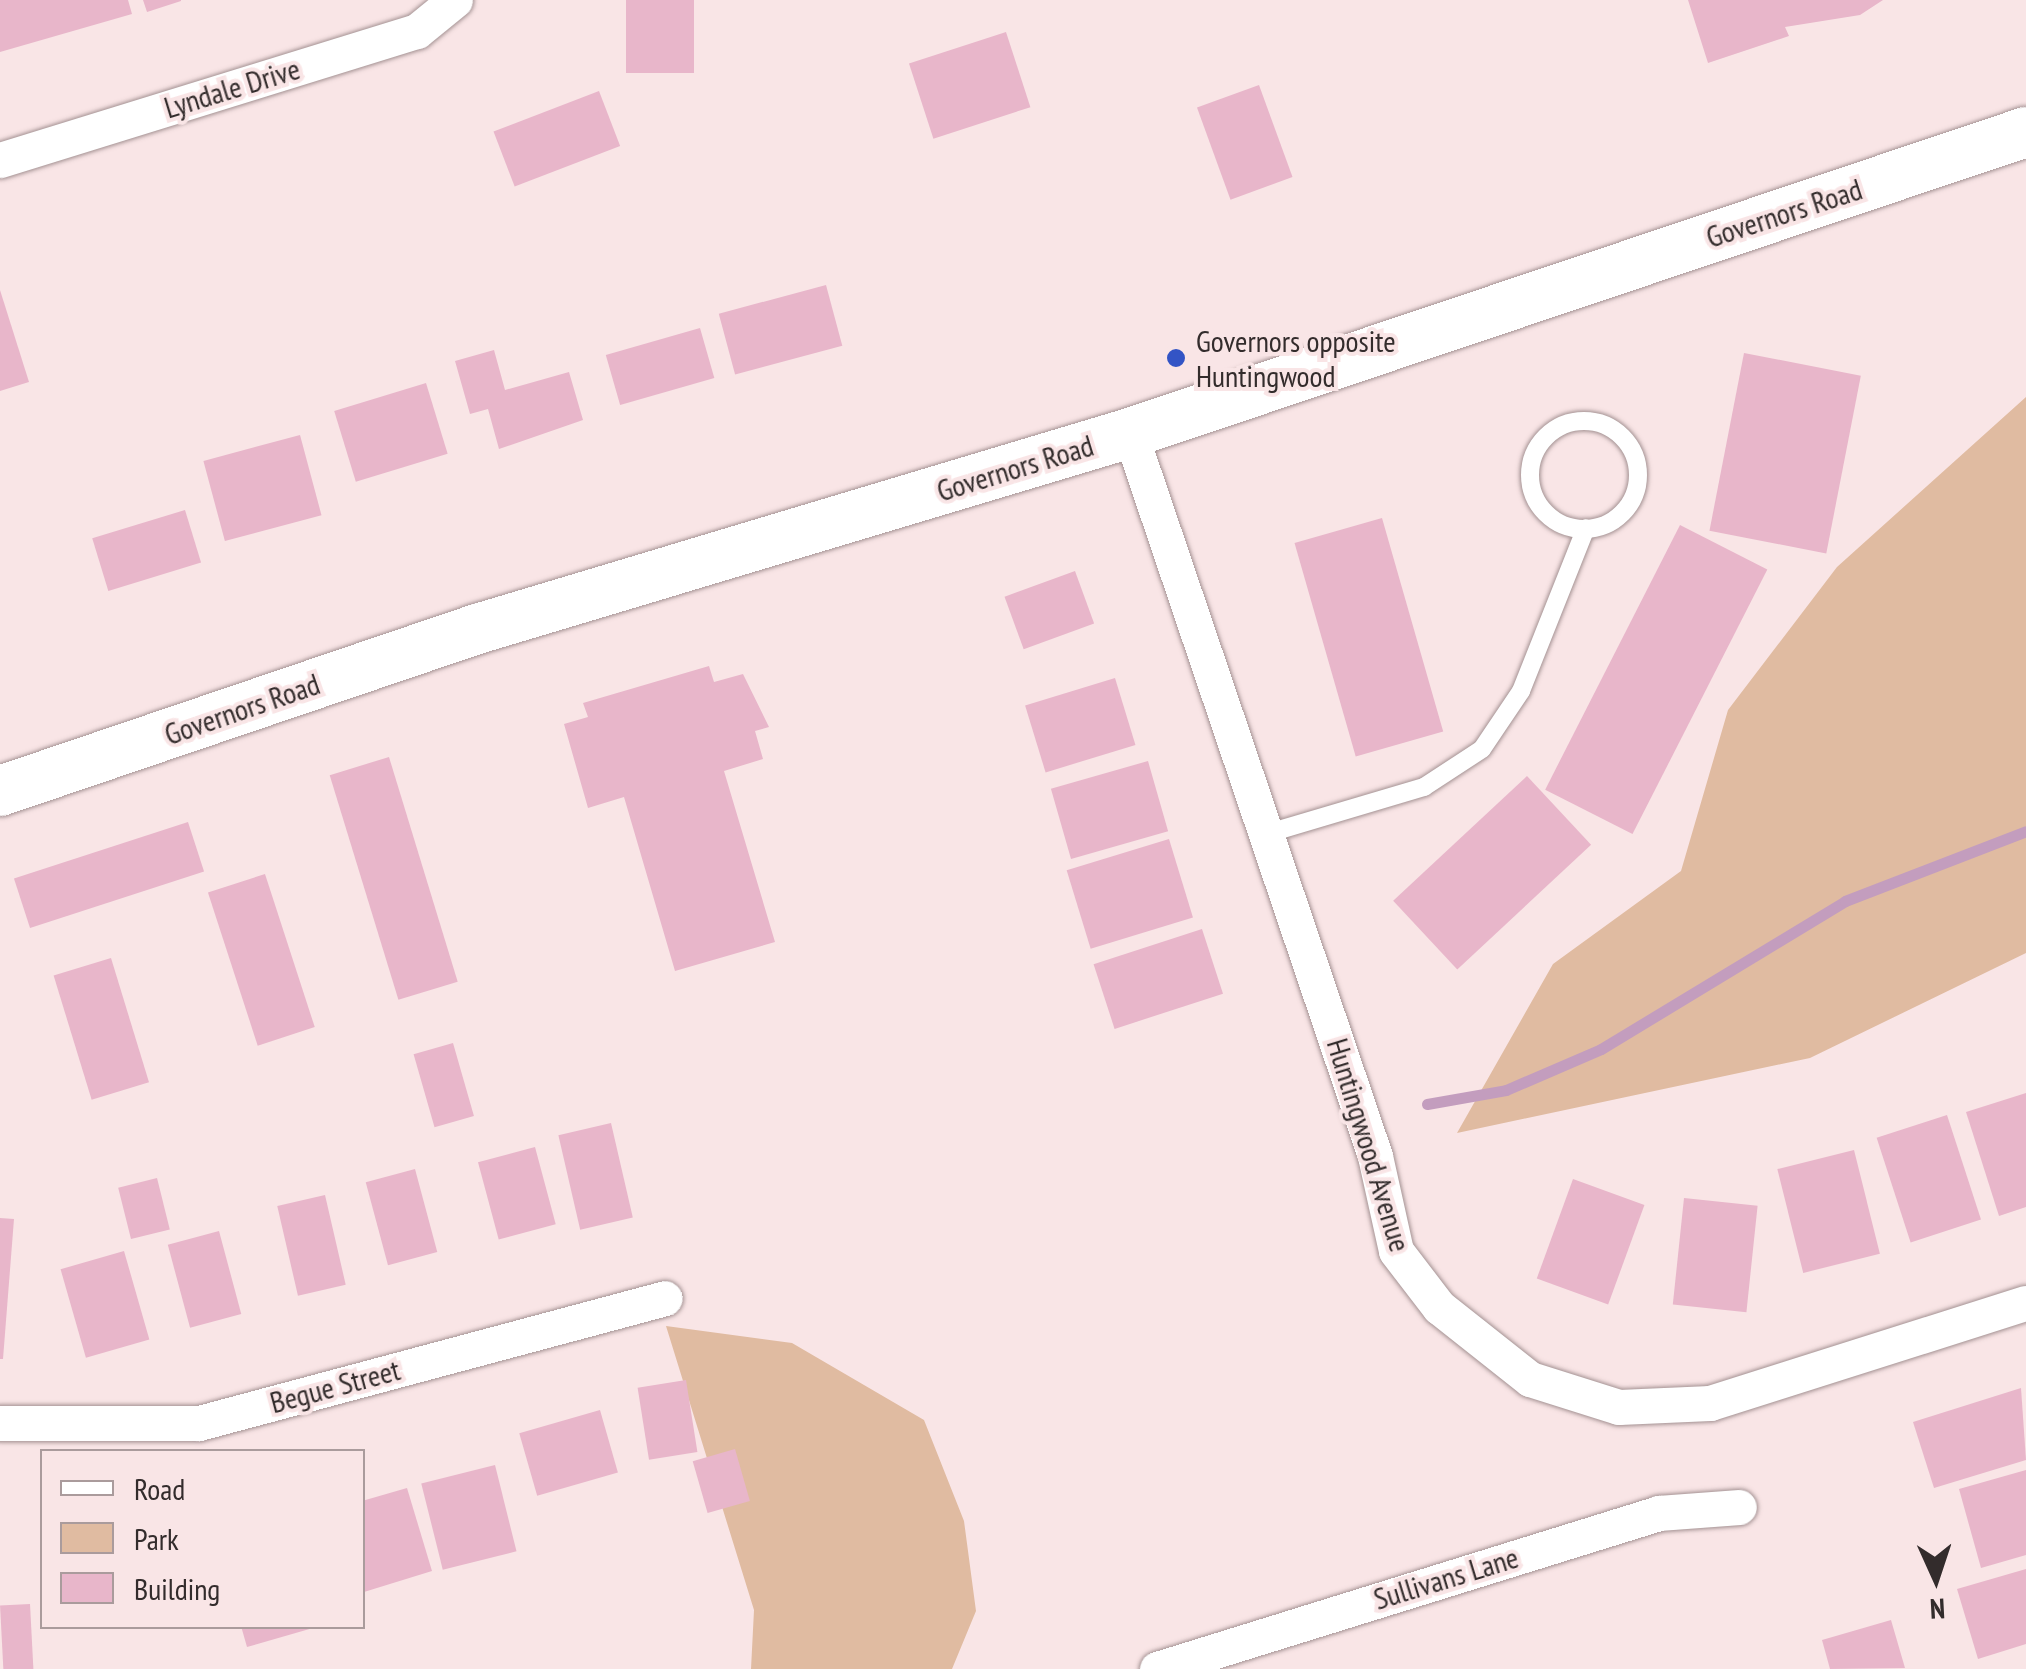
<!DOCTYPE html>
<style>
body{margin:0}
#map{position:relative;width:2026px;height:1669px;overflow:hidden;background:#f9e5e6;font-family:"PT Sans Narrow",sans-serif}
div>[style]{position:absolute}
.green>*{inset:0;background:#e0bba1}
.stream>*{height:11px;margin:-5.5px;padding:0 5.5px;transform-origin:5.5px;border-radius:5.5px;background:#c39dbe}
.building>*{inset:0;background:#e8b6ca;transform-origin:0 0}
.roads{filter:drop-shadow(0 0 2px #a49293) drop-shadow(0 0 2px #a49293)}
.lane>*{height:18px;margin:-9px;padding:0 9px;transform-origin:9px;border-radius:9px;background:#fff}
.lane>.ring{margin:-9px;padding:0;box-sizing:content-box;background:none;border:18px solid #fff;border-radius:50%}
.street>*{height:35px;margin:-17.5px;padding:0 17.5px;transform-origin:17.5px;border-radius:17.5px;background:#fff}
.secondary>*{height:50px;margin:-25px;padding:0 25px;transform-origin:25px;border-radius:25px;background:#fff}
.dots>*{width:28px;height:28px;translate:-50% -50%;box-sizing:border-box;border:5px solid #f9e5e6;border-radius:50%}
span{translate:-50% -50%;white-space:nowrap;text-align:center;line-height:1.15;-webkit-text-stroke:8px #f9e5e6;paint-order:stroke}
.street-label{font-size:30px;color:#332c2c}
.poi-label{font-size:30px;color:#332c2c}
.left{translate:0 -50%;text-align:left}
.legend{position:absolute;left:40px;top:1449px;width:325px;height:180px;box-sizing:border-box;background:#f9e5e6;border:2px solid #aa9b9c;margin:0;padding:12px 18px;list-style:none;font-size:30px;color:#332c2c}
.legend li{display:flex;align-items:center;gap:20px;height:50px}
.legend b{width:50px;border:2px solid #aa9b9c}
.north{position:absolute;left:1886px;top:1529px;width:100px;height:100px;-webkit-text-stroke:8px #f9e5e6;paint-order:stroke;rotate:177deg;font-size:28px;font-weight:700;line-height:40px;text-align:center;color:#332c2c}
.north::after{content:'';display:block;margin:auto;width:35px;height:45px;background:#332c2c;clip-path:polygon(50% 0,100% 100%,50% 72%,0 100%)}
</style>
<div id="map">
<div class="green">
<div style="clip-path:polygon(2026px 397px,2026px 953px,1810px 1058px,1457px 1133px,1553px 964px,1681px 871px,1728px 710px,1837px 567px)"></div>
<div style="clip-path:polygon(666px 1326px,792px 1343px,924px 1420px,964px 1521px,976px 1611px,952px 1669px,751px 1669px,754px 1610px)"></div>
</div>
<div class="stream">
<div style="left:1427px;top:1104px;width:80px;rotate:-10deg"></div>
<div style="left:1506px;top:1090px;width:103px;rotate:-23.3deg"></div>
<div style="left:1601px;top:1049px;width:285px;rotate:-31.2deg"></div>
<div style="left:1845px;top:901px;width:194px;rotate:-21.1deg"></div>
</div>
<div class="building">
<div style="clip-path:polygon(0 0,128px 0,132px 14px,0 52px)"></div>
<div style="clip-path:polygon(143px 0,181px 0,181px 1px,147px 12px)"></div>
<div style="left:626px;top:0;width:68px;height:73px"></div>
<div style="clip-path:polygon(1688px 0,1883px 0,1860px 15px,1785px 27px,1789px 36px,1708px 63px)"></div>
<div style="left:1006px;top:32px;width:79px;height:102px;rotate:72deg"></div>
<div style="left:1259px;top:85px;width:98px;height:66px;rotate:70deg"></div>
<div style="left:599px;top:91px;width:59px;height:113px;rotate:69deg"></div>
<div style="left:826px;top:285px;width:63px;height:111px;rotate:75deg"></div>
<div style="clip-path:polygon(0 290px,29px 382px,0 391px)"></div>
<div style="left:700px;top:328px;width:52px;height:98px;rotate:74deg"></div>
<div style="clip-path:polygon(494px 350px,505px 390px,569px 372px,583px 420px,499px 449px,488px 409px,470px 414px,455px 361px)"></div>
<div style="left:1744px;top:353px;width:119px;height:181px;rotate:11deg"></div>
<div style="left:426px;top:383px;width:74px;height:96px;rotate:73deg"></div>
<div style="left:300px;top:435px;width:83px;height:100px;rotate:75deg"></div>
<div style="left:185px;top:510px;width:55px;height:97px;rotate:73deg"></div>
<div style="left:1382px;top:518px;width:222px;height:91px;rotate:74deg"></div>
<div style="left:1680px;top:525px;width:98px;height:297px;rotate:27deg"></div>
<div style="left:1075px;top:571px;width:56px;height:75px;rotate:70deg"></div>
<div style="clip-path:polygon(709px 666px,714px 682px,743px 674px,769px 727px,755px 731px,763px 759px,724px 771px,775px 942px,675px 971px,624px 797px,588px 808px,564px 724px,588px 717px,583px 703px)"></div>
<div style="left:1115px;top:678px;width:70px;height:94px;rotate:73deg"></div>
<div style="left:389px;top:757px;width:235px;height:62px;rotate:73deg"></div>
<div style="left:1148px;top:761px;width:73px;height:101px;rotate:74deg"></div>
<div style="left:1527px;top:776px;width:94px;height:183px;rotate:47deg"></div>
<div style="left:188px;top:822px;width:52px;height:183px;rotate:72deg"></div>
<div style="left:1169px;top:839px;width:82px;height:107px;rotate:73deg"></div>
<div style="left:265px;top:874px;width:161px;height:60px;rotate:72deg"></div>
<div style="left:1202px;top:929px;width:68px;height:114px;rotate:72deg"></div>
<div style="left:111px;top:958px;width:130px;height:60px;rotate:73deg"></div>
<div style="left:453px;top:1043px;width:76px;height:41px;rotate:74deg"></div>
<div style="clip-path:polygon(2026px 1093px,2026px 1207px,1999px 1216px,1966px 1112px)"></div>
<div style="left:1947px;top:1115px;width:110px;height:74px;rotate:72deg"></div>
<div style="left:611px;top:1123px;width:97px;height:54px;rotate:77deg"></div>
<div style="left:535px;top:1147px;width:80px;height:59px;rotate:75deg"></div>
<div style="left:1854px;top:1150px;width:107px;height:79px;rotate:76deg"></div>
<div style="left:415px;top:1169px;width:86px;height:51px;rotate:75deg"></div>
<div style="left:157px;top:1178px;width:53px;height:40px;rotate:76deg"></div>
<div style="left:1573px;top:1179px;width:76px;height:106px;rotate:20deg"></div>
<div style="left:325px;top:1195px;width:92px;height:49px;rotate:77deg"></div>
<div style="left:1684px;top:1198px;width:74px;height:107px;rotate:6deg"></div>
<div style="clip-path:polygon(0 1218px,14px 1219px,3px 1359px,0 1359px)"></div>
<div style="left:219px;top:1231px;width:86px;height:53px;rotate:75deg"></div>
<div style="left:124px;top:1251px;width:92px;height:66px;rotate:74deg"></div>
<div style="left:686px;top:1380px;width:73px;height:49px;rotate:81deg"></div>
<div style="clip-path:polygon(2021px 1388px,2026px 1460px,1934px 1488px,1913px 1422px)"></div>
<div style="left:600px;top:1410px;width:65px;height:84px;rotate:74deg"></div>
<div style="left:735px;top:1449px;width:54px;height:44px;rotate:74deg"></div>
<div style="left:495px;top:1465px;width:89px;height:76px;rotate:76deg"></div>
<div style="clip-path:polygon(2026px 1470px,2026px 1555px,1981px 1568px,1959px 1489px)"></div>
<div style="clip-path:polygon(407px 1488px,432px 1571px,364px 1592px,362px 1501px)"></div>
<div style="clip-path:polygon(2026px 1569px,2026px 1644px,1978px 1659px,1957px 1589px)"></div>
<div style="left:30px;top:1604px;width:65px;height:30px;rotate:87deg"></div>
<div style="clip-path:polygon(1891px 1620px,1905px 1668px,1830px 1669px,1822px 1640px)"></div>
<div style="clip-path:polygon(241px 1626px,313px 1626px,313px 1628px,247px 1647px)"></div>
</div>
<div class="roads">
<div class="lane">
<div class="ring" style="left:1530px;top:421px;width:90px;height:90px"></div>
<div style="left:1269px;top:833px;width:162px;rotate:-16.5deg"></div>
<div style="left:1424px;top:787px;width:69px;rotate:-33.2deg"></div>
<div style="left:1482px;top:749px;width:70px;rotate:-56.1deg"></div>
<div style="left:1521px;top:691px;width:175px;rotate:-68.3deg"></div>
</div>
<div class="street">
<div style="left:0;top:160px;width:436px;rotate:-17.2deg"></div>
<div style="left:417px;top:31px;width:49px;rotate:-39.2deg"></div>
<div style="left:1130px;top:433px;width:763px;rotate:71.28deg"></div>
<div style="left:1375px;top:1156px;width:97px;rotate:77.5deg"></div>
<div style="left:1396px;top:1251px;width:71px;rotate:52.5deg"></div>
<div style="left:1439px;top:1307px;width:116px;rotate:38.4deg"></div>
<div style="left:1530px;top:1379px;width:93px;rotate:17.5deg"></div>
<div style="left:1619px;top:1407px;width:91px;rotate:-2.5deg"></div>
<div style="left:1710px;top:1403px;width:331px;rotate:-17.6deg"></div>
<div style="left:0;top:1423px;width:199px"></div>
<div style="left:199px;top:1423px;width:482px;rotate:-15deg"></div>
<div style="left:1157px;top:1669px;width:526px;rotate:-17.26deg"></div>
<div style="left:1659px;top:1513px;width:80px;rotate:-4.3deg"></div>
</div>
<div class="secondary">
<div style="left:0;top:791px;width:504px;rotate:-18.76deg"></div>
<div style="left:477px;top:629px;width:682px;rotate:-16.71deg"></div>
<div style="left:1130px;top:433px;width:945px;rotate:-18.57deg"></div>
</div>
</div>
<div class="dots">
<div style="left:1176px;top:358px;background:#3354c5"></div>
</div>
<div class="street-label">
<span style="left:232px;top:88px;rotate:-17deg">Lyndale Drive</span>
<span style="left:1784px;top:213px;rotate:-18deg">Governors Road</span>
<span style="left:1015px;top:468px;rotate:-17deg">Governors Road</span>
<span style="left:242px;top:709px;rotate:-19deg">Governors Road</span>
<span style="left:1369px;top:1145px;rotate:73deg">Huntingwood Avenue</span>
<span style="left:335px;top:1386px;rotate:-15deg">Begue Street</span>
<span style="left:1446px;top:1578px;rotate:-17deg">Sullivans Lane</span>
</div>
<div class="poi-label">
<span class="left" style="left:1196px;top:358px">Governors opposite<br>Huntingwood</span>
</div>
<ul class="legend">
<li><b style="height:12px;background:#fff"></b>Road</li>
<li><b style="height:28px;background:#e0bba1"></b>Park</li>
<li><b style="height:28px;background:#e8b6ca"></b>Building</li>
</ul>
<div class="north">N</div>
</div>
